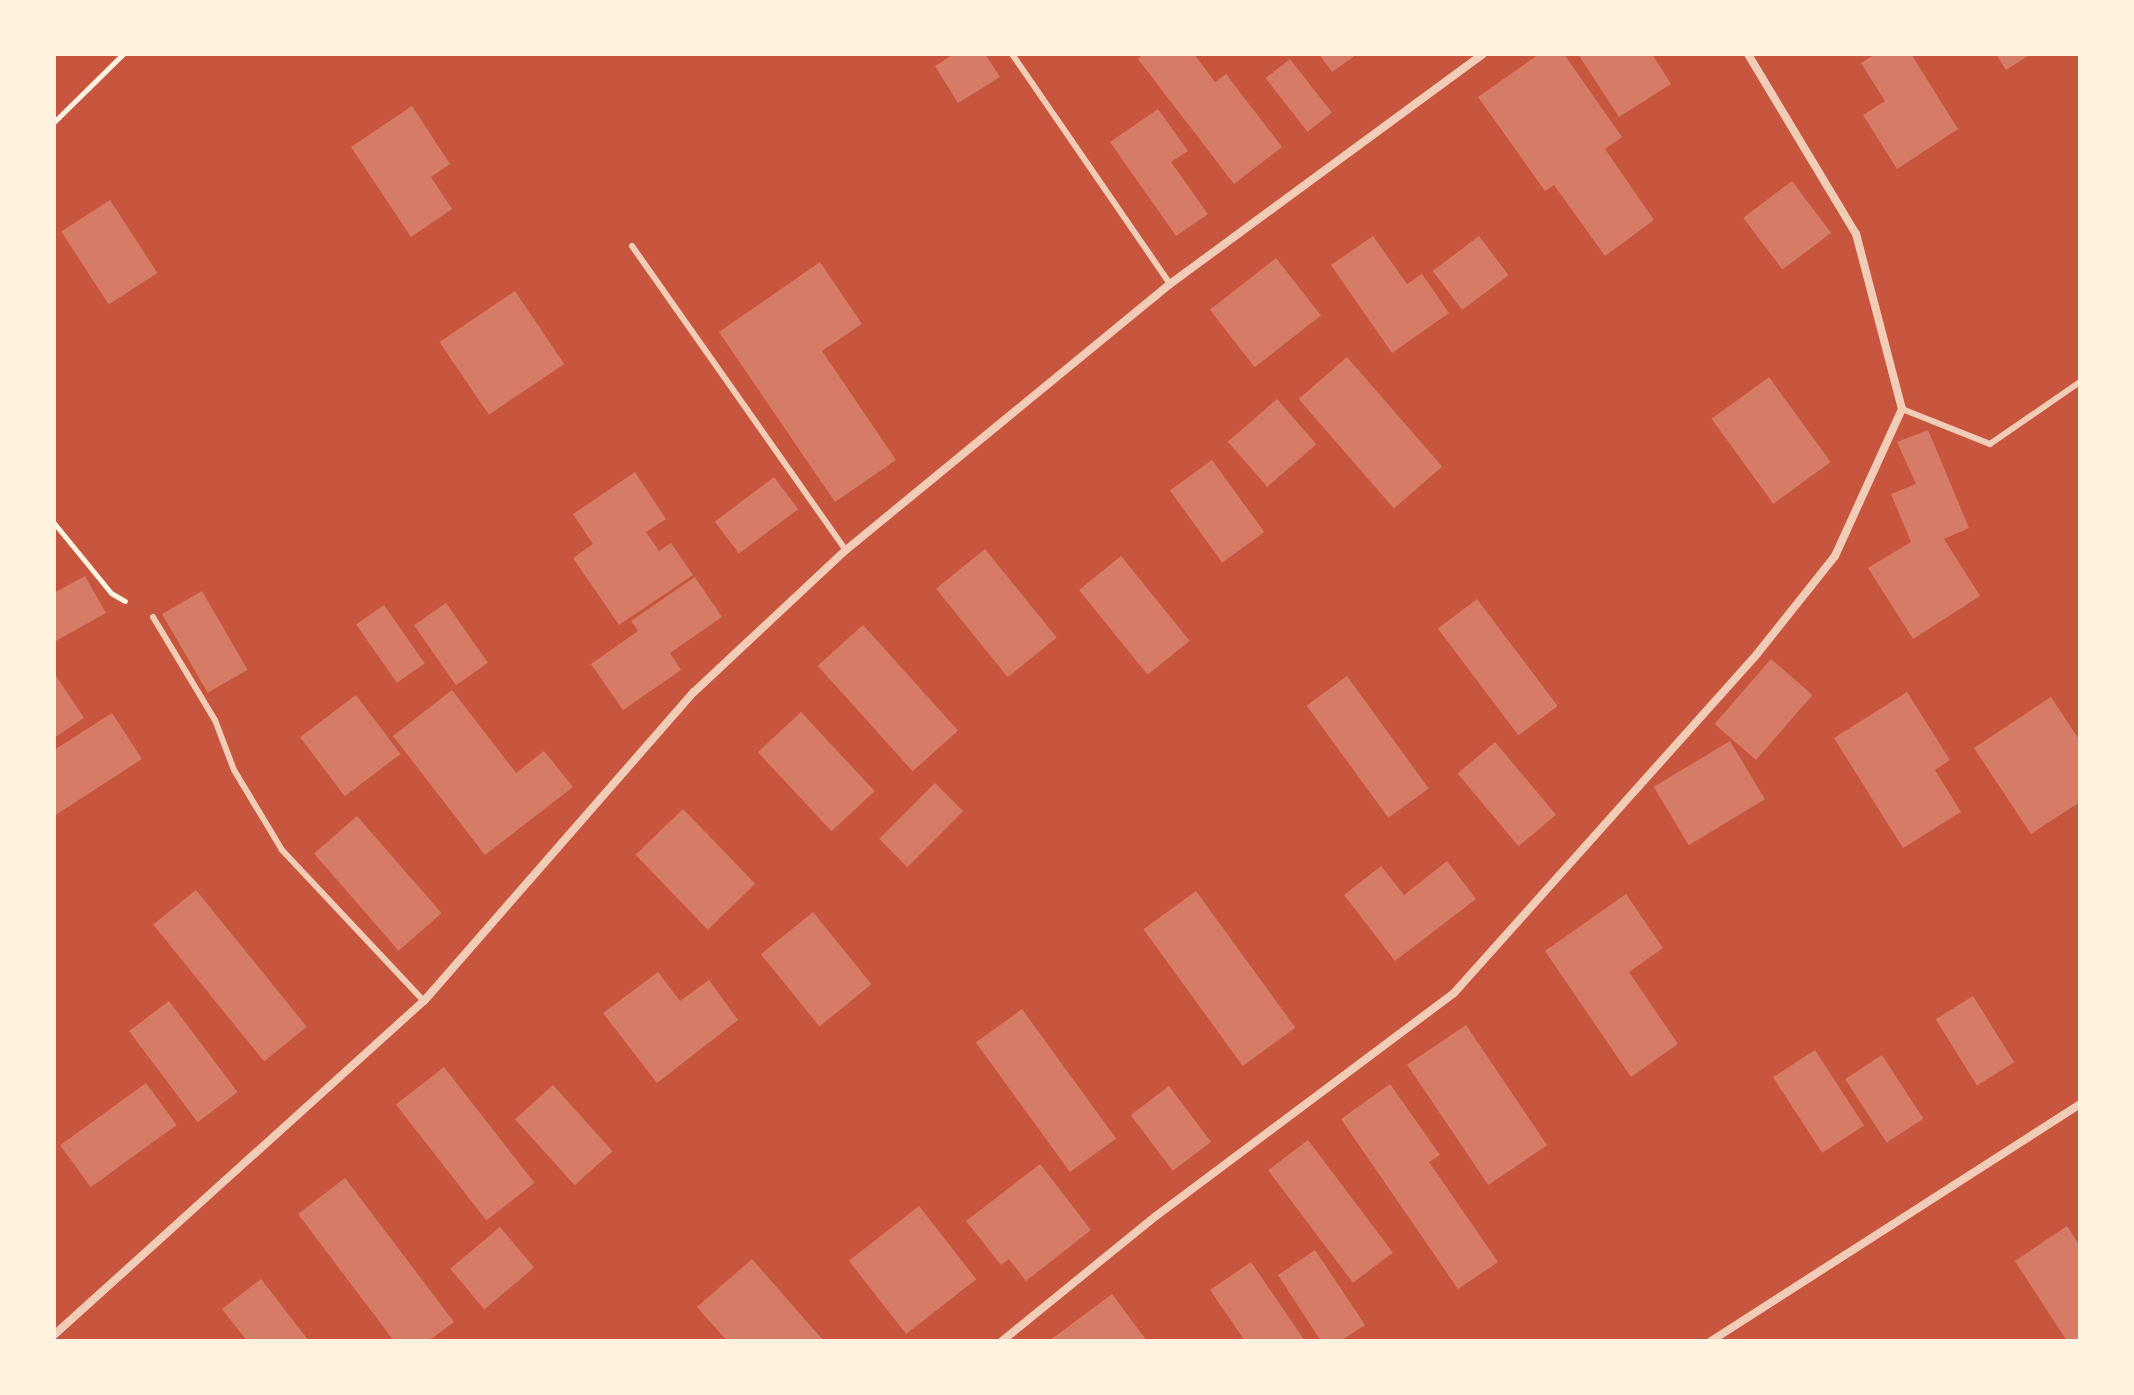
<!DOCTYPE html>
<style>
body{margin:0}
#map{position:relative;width:2134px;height:1395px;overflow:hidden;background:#c8553d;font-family:Montserrat,sans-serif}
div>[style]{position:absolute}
.building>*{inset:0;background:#d67c66;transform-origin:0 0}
.path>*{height:5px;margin:-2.5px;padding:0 2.5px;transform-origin:2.5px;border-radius:2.5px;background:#fff3e0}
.service>*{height:6px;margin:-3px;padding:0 3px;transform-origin:3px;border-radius:3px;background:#f1ccb7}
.minor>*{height:8px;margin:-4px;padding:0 4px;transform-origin:4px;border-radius:4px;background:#f1ccb7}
span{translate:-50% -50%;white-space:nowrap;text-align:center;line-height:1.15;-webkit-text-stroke:6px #fff3e0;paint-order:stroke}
.frame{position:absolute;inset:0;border:56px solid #fff3e0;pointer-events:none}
</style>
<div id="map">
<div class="building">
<div style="clip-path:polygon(954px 54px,985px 54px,1000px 77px,958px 103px,935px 66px)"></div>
<div style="clip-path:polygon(1144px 54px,1194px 54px,1215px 82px,1226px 74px,1282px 147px,1234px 184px,1138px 59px)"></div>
<div style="clip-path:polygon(1319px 54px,1357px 54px,1332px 72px)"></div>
<div style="clip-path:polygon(1539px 54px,1564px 54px,1622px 137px,1605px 149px,1654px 220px,1605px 256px,1554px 185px,1545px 191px,1478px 97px)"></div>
<div style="clip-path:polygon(1578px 54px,1652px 54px,1671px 84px,1619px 117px)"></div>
<div style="clip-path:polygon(1875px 54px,1911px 54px,1958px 129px,1897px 169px,1863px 115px,1885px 101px,1861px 63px)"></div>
<div style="clip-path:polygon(1996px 54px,2031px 54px,2006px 70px)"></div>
<div style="left:1290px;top:59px;width:68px;height:31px;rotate:52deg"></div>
<div style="clip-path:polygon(412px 106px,450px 164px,431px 177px,452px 209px,411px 237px,351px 147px)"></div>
<div style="clip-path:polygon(1158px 109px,1188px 151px,1171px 162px,1208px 214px,1176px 236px,1110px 142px)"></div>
<div style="left:1792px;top:181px;width:65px;height:61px;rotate:53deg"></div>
<div style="left:110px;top:200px;width:87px;height:58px;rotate:57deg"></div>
<div style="clip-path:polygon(1373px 236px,1407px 284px,1422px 274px,1449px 313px,1392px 353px,1331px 265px)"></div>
<div style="left:1479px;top:236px;width:49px;height:58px;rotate:53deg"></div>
<div style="left:1276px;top:258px;width:73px;height:84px;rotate:52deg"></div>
<div style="clip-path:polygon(820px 262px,862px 324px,822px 351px,896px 460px,835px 502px,719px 332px)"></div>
<div style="left:515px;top:291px;width:88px;height:91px;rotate:56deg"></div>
<div style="left:1347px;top:357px;width:145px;height:64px;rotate:49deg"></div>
<div style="left:1769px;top:377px;width:105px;height:71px;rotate:54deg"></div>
<div style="left:1277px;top:399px;width:60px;height:65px;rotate:49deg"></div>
<div style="clip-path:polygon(1928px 430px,1969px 528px,1944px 539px,1980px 596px,1913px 639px,1868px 568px,1911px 542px,1891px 494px,1916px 484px,1897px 442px)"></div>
<div style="left:1212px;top:460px;width:89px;height:52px;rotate:54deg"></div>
<div style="clip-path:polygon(635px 472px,666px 519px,646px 532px,659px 551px,671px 543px,693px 575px,619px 625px,573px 558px,593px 544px,573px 514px)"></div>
<div style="left:774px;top:477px;width:40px;height:74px;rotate:53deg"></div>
<div style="left:985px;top:549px;width:114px;height:63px;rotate:51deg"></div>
<div style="left:1121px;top:556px;width:109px;height:54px;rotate:51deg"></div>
<div style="clip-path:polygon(85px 576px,106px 613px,54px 642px,54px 593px)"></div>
<div style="clip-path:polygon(695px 577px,722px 617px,670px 653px,681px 670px,623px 710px,591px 664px,638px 631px,631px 621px)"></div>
<div style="left:202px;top:591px;width:91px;height:46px;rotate:60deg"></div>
<div style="left:1477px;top:599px;width:134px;height:49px;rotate:53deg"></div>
<div style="left:446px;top:603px;width:73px;height:39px;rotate:55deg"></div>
<div style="left:384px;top:605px;width:71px;height:34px;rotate:55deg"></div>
<div style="left:863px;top:625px;width:142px;height:61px;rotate:48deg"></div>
<div style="left:1771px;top:659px;width:55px;height:86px;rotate:41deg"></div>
<div style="clip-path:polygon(54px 673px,84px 718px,54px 738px)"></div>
<div style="left:1347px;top:676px;width:139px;height:50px;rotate:54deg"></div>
<div style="clip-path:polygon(452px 690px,516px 773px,544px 751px,573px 787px,485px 855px,393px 736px)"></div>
<div style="clip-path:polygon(1907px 692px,1950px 760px,1935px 770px,1961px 812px,1903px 848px,1834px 738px)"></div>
<div style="left:356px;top:695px;width:74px;height:70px;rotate:53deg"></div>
<div style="clip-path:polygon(2051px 697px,2080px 741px,2080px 802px,2031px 834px,1974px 748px)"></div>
<div style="left:801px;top:712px;width:108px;height:59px;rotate:47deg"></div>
<div style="clip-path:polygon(112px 713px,142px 759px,54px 816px,54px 750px)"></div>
<div style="left:1730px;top:741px;width:68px;height:89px;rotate:59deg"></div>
<div style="left:1495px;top:742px;width:95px;height:49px;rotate:50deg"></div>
<div style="left:935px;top:783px;width:40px;height:79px;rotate:45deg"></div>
<div style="left:683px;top:809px;width:104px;height:66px;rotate:46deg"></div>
<div style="left:357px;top:816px;width:129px;height:57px;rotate:49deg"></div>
<div style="clip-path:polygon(1447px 861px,1476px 899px,1395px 961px,1344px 895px,1381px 866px,1404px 895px)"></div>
<div style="left:196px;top:890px;width:176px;height:55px;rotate:51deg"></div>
<div style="left:1196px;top:891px;width:169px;height:65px;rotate:54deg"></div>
<div style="clip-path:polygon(1626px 894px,1663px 948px,1629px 972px,1678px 1044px,1631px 1077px,1545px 951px)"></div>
<div style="left:813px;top:912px;width:93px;height:67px;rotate:51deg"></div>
<div style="clip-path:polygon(658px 972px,680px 1001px,709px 980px,738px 1020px,657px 1083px,603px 1013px)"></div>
<div style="left:1973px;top:996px;width:78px;height:44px;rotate:58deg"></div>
<div style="left:169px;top:1001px;width:114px;height:50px;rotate:53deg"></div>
<div style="left:1022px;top:1009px;width:160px;height:57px;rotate:54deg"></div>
<div style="left:1466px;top:1025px;width:145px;height:71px;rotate:56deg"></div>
<div style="left:1815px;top:1050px;width:90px;height:50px;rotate:57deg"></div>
<div style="left:1882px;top:1055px;width:76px;height:44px;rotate:57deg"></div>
<div style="left:444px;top:1067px;width:147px;height:61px;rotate:52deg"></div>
<div style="left:146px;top:1083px;width:52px;height:106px;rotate:54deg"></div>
<div style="clip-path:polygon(1390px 1084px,1440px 1155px,1429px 1162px,1498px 1262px,1458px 1289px,1341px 1119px)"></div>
<div style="left:553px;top:1085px;width:89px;height:51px;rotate:48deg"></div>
<div style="left:1169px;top:1086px;width:70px;height:48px;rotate:53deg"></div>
<div style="left:1308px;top:1140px;width:141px;height:50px;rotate:53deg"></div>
<div style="clip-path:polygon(1040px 1164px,1091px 1230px,1026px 1281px,1009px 1259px,1001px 1265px,966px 1221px)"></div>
<div style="clip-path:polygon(345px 1178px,454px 1322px,428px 1341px,394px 1341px,298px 1214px)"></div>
<div style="left:919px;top:1206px;width:93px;height:89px;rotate:52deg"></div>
<div style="clip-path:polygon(2067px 1226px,2080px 1246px,2080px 1341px,2067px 1341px,2015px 1261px)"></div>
<div style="left:500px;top:1227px;width:53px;height:65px;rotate:50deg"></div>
<div style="clip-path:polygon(1315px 1250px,1365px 1325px,1340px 1341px,1321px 1341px,1278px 1275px)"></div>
<div style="clip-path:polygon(752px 1259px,823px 1340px,822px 1341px,727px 1341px,697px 1307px)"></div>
<div style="clip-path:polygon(1251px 1262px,1305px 1341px,1245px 1341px,1210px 1290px)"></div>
<div style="clip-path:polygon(261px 1279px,309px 1341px,247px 1341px,222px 1309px)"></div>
<div style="clip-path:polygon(1112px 1294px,1147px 1341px,1049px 1341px)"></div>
</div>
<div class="path">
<div style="left:54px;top:122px;width:97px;rotate:-44.6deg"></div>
<div style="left:54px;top:523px;width:90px;rotate:50.8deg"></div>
<div style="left:111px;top:593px;width:16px;rotate:30deg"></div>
</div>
<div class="service">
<div style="left:1012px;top:54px;width:279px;rotate:55.5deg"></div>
<div style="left:632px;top:246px;width:372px;rotate:54.9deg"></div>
<div style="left:1902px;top:409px;width:95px;rotate:21.7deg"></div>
<div style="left:1990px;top:444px;width:109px;rotate:-34.6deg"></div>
<div style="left:153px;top:617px;width:120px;rotate:59deg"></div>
<div style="left:215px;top:720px;width:53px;rotate:69.2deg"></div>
<div style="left:234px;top:770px;width:93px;rotate:59deg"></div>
<div style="left:282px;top:850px;width:207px;rotate:46.8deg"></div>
</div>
<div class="minor">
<div style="left:54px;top:1335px;width:498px;rotate:-42.1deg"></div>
<div style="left:424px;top:1001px;width:410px;rotate:-48.9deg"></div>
<div style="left:694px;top:692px;width:208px;rotate:-43.1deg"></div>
<div style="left:846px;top:550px;width:419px;rotate:-39.4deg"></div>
<div style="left:1170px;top:284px;width:388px;rotate:-36.3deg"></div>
<div style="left:1002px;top:1341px;width:198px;rotate:-39.1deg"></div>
<div style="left:1156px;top:1216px;width:372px;rotate:-36.8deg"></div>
<div style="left:1454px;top:993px;width:455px;rotate:-48.2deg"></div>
<div style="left:1757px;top:654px;width:125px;rotate:-51.5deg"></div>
<div style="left:1835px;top:556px;width:162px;rotate:-65.5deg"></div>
<div style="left:1902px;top:409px;width:181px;rotate:-104.7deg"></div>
<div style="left:1856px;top:234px;width:210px;rotate:-121deg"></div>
<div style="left:1711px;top:1341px;width:439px;rotate:-32.7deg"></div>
</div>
<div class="frame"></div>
</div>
